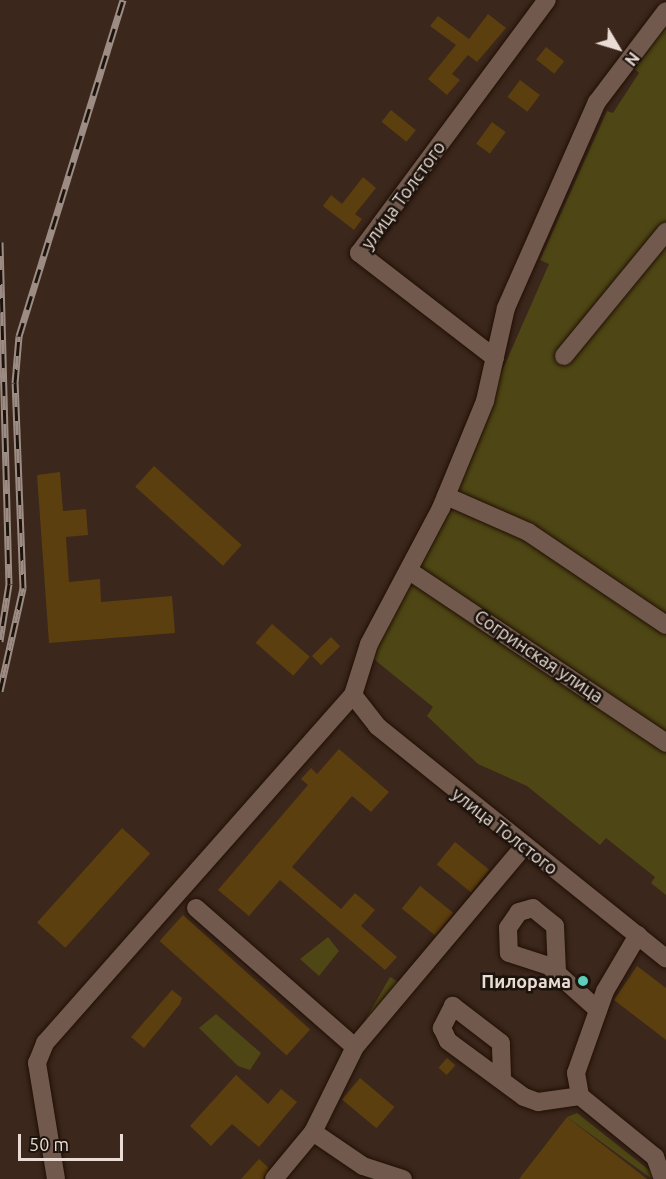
<!DOCTYPE html>
<meta charset="utf-8">
<style>
body{margin:0}
#map{position:relative;width:666px;height:1179px;overflow:hidden;background:#3b271c;font-family:Ubuntu,sans-serif}
div>[style]{position:absolute}
.green>*{inset:0;background:#4e4715;transform-origin:0 0}
.building>*{inset:0;background:#5c3f0e;transform-origin:0 0}
.roads{filter:drop-shadow(0 0 2px #220f05) drop-shadow(0 0 2px #220f05)}
.minor>*{height:18px;margin:-9px;padding:0 9px;transform-origin:9px;border-radius:9px;background:#715a4d}
.rail>*{height:7px;margin-top:-3.5px;transform-origin:0;background:repeating-linear-gradient(90deg,#1c130d 0 14px,#9c8c83 0 28px);box-sizing:border-box;border-block:2px solid #9c8c83}
.dots>*{width:16px;height:16px;translate:-50% -50%;box-sizing:border-box;border:3px solid #1c130d;border-radius:50%}
span{translate:-50% -50%;white-space:nowrap;text-align:center;line-height:1.15;-webkit-text-stroke:5px #1c130d;paint-order:stroke}
.street-label{font-size:18px;color:#eadcd5}
.poi-label{font-size:18px;color:#eadcd5;font-weight:700}
.right{translate:-100% -50%;text-align:right}
.north{position:absolute;left:588px;top:18px;width:60px;height:60px;-webkit-text-stroke:4px #1c130d;paint-order:stroke;rotate:128deg;font-size:16px;font-weight:700;line-height:24px;text-align:center;color:#eadcd5}
.north::after{content:'';display:block;margin:auto;width:21px;height:27px;background:#eadcd5;clip-path:polygon(50% 0,100% 100%,50% 72%,0 100%)}
.scale{position:absolute;left:18px;top:1134px;width:105px;height:27px;box-sizing:border-box;border:3px solid #eadcd5;border-top:0;padding-left:8px;font-size:18px;line-height:21px;white-space:nowrap;color:#eadcd5;-webkit-text-stroke:4px #1c130d;paint-order:stroke}
</style>
<div id="map">
<div class="green">
<div style="clip-path:polygon(666px 25px,666px 895px,651px 883px,655px 877px,606px 838px,600px 845px,527px 786px,478px 764px,427px 716px,433px 707px,370px 656px,506px 362px,549px 264px,540px 260px,607px 111px,613px 113px,639px 73px,634px 68px)"></div>
<div style="clip-path:polygon(328px 937px,339px 951px,319px 976px,300px 959px)"></div>
<div style="left:390px;top:977px;width:14px;height:56px;rotate:30deg"></div>
<div style="clip-path:polygon(216px 1014px,261px 1053px,250px 1070px,238px 1066px,199px 1028px)"></div>
<div style="clip-path:polygon(577px 1113px,654px 1174px,652px 1179px,567px 1117px)"></div>
</div>
<div class="building">
<div style="clip-path:polygon(488px 14px,506px 28px,477px 62px,468px 55px,452px 74px,460px 80px,447px 95px,428px 79px,456px 45px,430px 26px,438px 16px,469px 39px)"></div>
<div style="left:546px;top:47px;width:23px;height:16px;rotate:38deg"></div>
<div style="left:520px;top:80px;width:25px;height:21px;rotate:37deg"></div>
<div style="left:391px;top:110px;width:32px;height:15px;rotate:39deg"></div>
<div style="left:492px;top:122px;width:17px;height:27px;rotate:36deg"></div>
<div style="clip-path:polygon(363px 177px,376px 188px,355px 214px,362px 219px,354px 230px,323px 206px,331px 195px,342px 204px)"></div>
<div style="left:154px;top:466px;width:118px;height:28px;rotate:42deg"></div>
<div style="clip-path:polygon(60px 472px,63px 511px,86px 509px,88px 535px,66px 537px,69px 582px,100px 579px,101px 602px,172px 596px,175px 633px,49px 643px,37px 475px)"></div>
<div style="left:272px;top:624px;width:50px;height:25px;rotate:41deg"></div>
<div style="left:331px;top:637px;width:13px;height:27px;rotate:45deg"></div>
<div style="clip-path:polygon(339px 749px,389px 792px,371px 812px,352px 796px,292px 867px,341px 909px,355px 893px,375px 910px,361px 926px,397px 957px,385px 970px,280px 880px,249px 916px,218px 890px,308px 785px,301px 779px,311px 768px,317px 774px)"></div>
<div style="left:122px;top:828px;width:38px;height:127px;rotate:42deg"></div>
<div style="left:455px;top:842px;width:44px;height:29px;rotate:39deg"></div>
<div style="left:420px;top:886px;width:43px;height:29px;rotate:39deg"></div>
<div style="left:183px;top:915px;width:171px;height:35px;rotate:42deg"></div>
<div style="clip-path:polygon(637px 966px,666px 988px,666px 1040px,614px 1000px)"></div>
<div style="clip-path:polygon(172px 990px,182px 998px,180px 1004px,144px 1048px,131px 1037px)"></div>
<div style="left:447px;top:1058px;width:11px;height:13px;rotate:41deg"></div>
<div style="clip-path:polygon(236px 1075px,268px 1104px,281px 1089px,297px 1102px,259px 1147px,232px 1124px,211px 1146px,190px 1126px)"></div>
<div style="left:360px;top:1078px;width:45px;height:28px;rotate:40deg"></div>
<div style="clip-path:polygon(567px 1117px,647px 1179px,519px 1179px)"></div>
<div style="clip-path:polygon(259px 1159px,269px 1168px,263px 1179px,241px 1179px)"></div>
</div>
<div class="roads">
<div class="minor">
<div style="left:564px;top:356px;width:161px;rotate:-50.6deg"></div>
<div style="left:495px;top:358px;width:172px;rotate:-142.3deg"></div>
<div style="left:359px;top:253px;width:315px;rotate:-53.4deg"></div>
<div style="left:446px;top:496px;width:90px;rotate:23.7deg"></div>
<div style="left:528px;top:532px;width:166px;rotate:34deg"></div>
<div style="left:411px;top:572px;width:307px;rotate:33.8deg"></div>
<div style="left:353px;top:695px;width:39px;rotate:52deg"></div>
<div style="left:377px;top:726px;width:371px;rotate:38.8deg"></div>
<div style="left:196px;top:908px;width:211px;rotate:41.2deg"></div>
<div style="left:355px;top:1047px;width:95px;rotate:116.3deg"></div>
<div style="left:313px;top:1132px;width:61px;rotate:129.7deg"></div>
<div style="left:638px;top:935px;width:65px;rotate:120.5deg"></div>
<div style="left:605px;top:991px;width:87px;rotate:109.5deg"></div>
<div style="left:576px;top:1073px;width:23px;rotate:80deg"></div>
<div style="left:580px;top:1096px;width:97px;rotate:39.1deg"></div>
<div style="left:655px;top:1157px;width:23px;rotate:70deg"></div>
<div style="left:557px;top:972px;width:46px;rotate:-92.5deg"></div>
<div style="left:555px;top:926px;width:28px;rotate:-141deg"></div>
<div style="left:533px;top:908px;width:15px;rotate:164deg"></div>
<div style="left:519px;top:912px;width:19px;rotate:125deg"></div>
<div style="left:508px;top:928px;width:25px;rotate:88deg"></div>
<div style="left:509px;top:953px;width:42px;rotate:18deg"></div>
<div style="left:549px;top:966px;width:66px;rotate:41.9deg"></div>
<div style="left:355px;top:1047px;width:263px;rotate:-49.9deg"></div>
<div style="left:502px;top:1076px;width:33px;rotate:-92deg"></div>
<div style="left:501px;top:1043px;width:61px;rotate:-142.4deg"></div>
<div style="left:453px;top:1006px;width:25px;rotate:117deg"></div>
<div style="left:442px;top:1028px;width:14px;rotate:65deg"></div>
<div style="left:448px;top:1041px;width:94px;rotate:36.4deg"></div>
<div style="left:524px;top:1097px;width:15px;rotate:20deg"></div>
<div style="left:538px;top:1102px;width:42px;rotate:-8.1deg"></div>
<div style="left:313px;top:1132px;width:60px;rotate:34.2deg"></div>
<div style="left:363px;top:1166px;width:42px;rotate:18deg"></div>
<div style="left:56px;top:1179px;width:118px;rotate:-99.3deg"></div>
<div style="left:37px;top:1063px;width:22px;rotate:-68deg"></div>
<div style="left:45px;top:1043px;width:465px;rotate:-48.5deg"></div>
<div style="left:353px;top:695px;width:53px;rotate:-72.6deg"></div>
<div style="left:369px;top:644px;width:154px;rotate:-62.1deg"></div>
<div style="left:441px;top:508px;width:116px;rotate:-67.6deg"></div>
<div style="left:485px;top:401px;width:95px;rotate:-77.3deg"></div>
<div style="left:506px;top:308px;width:225px;rotate:-66.2deg"></div>
<div style="left:597px;top:102px;width:114px;rotate:-52.8deg"></div>
</div>
</div>
<div class="rail">
<div style="left:0;top:242px;width:342px;rotate:88.5deg"></div>
<div style="left:9px;top:584px;width:58px;rotate:99deg"></div>
<div style="left:0;top:691px;width:106px;rotate:-77.4deg"></div>
<div style="left:23px;top:588px;width:205px;rotate:-92.2deg"></div>
<div style="left:15px;top:383px;width:47px;rotate:-85.1deg"></div>
<div style="left:19px;top:336px;width:352px;rotate:-72.8deg"></div>
</div>
<div class="dots">
<div style="left:583px;top:981px;background:#5cceba"></div>
</div>
<div class="street-label">
<span style="left:403px;top:195px;rotate:-54deg">улица Толстого</span>
<span style="left:539px;top:656px;rotate:34deg">Согринская улица</span>
<span style="left:505px;top:831px;rotate:38deg">улица Толстого</span>
</div>
<div class="poi-label">
<span class="right" style="left:571px;top:981px">Пилорама</span>
</div>
<div class="north">N</div>
<div class="scale">50 m</div>
</div>
